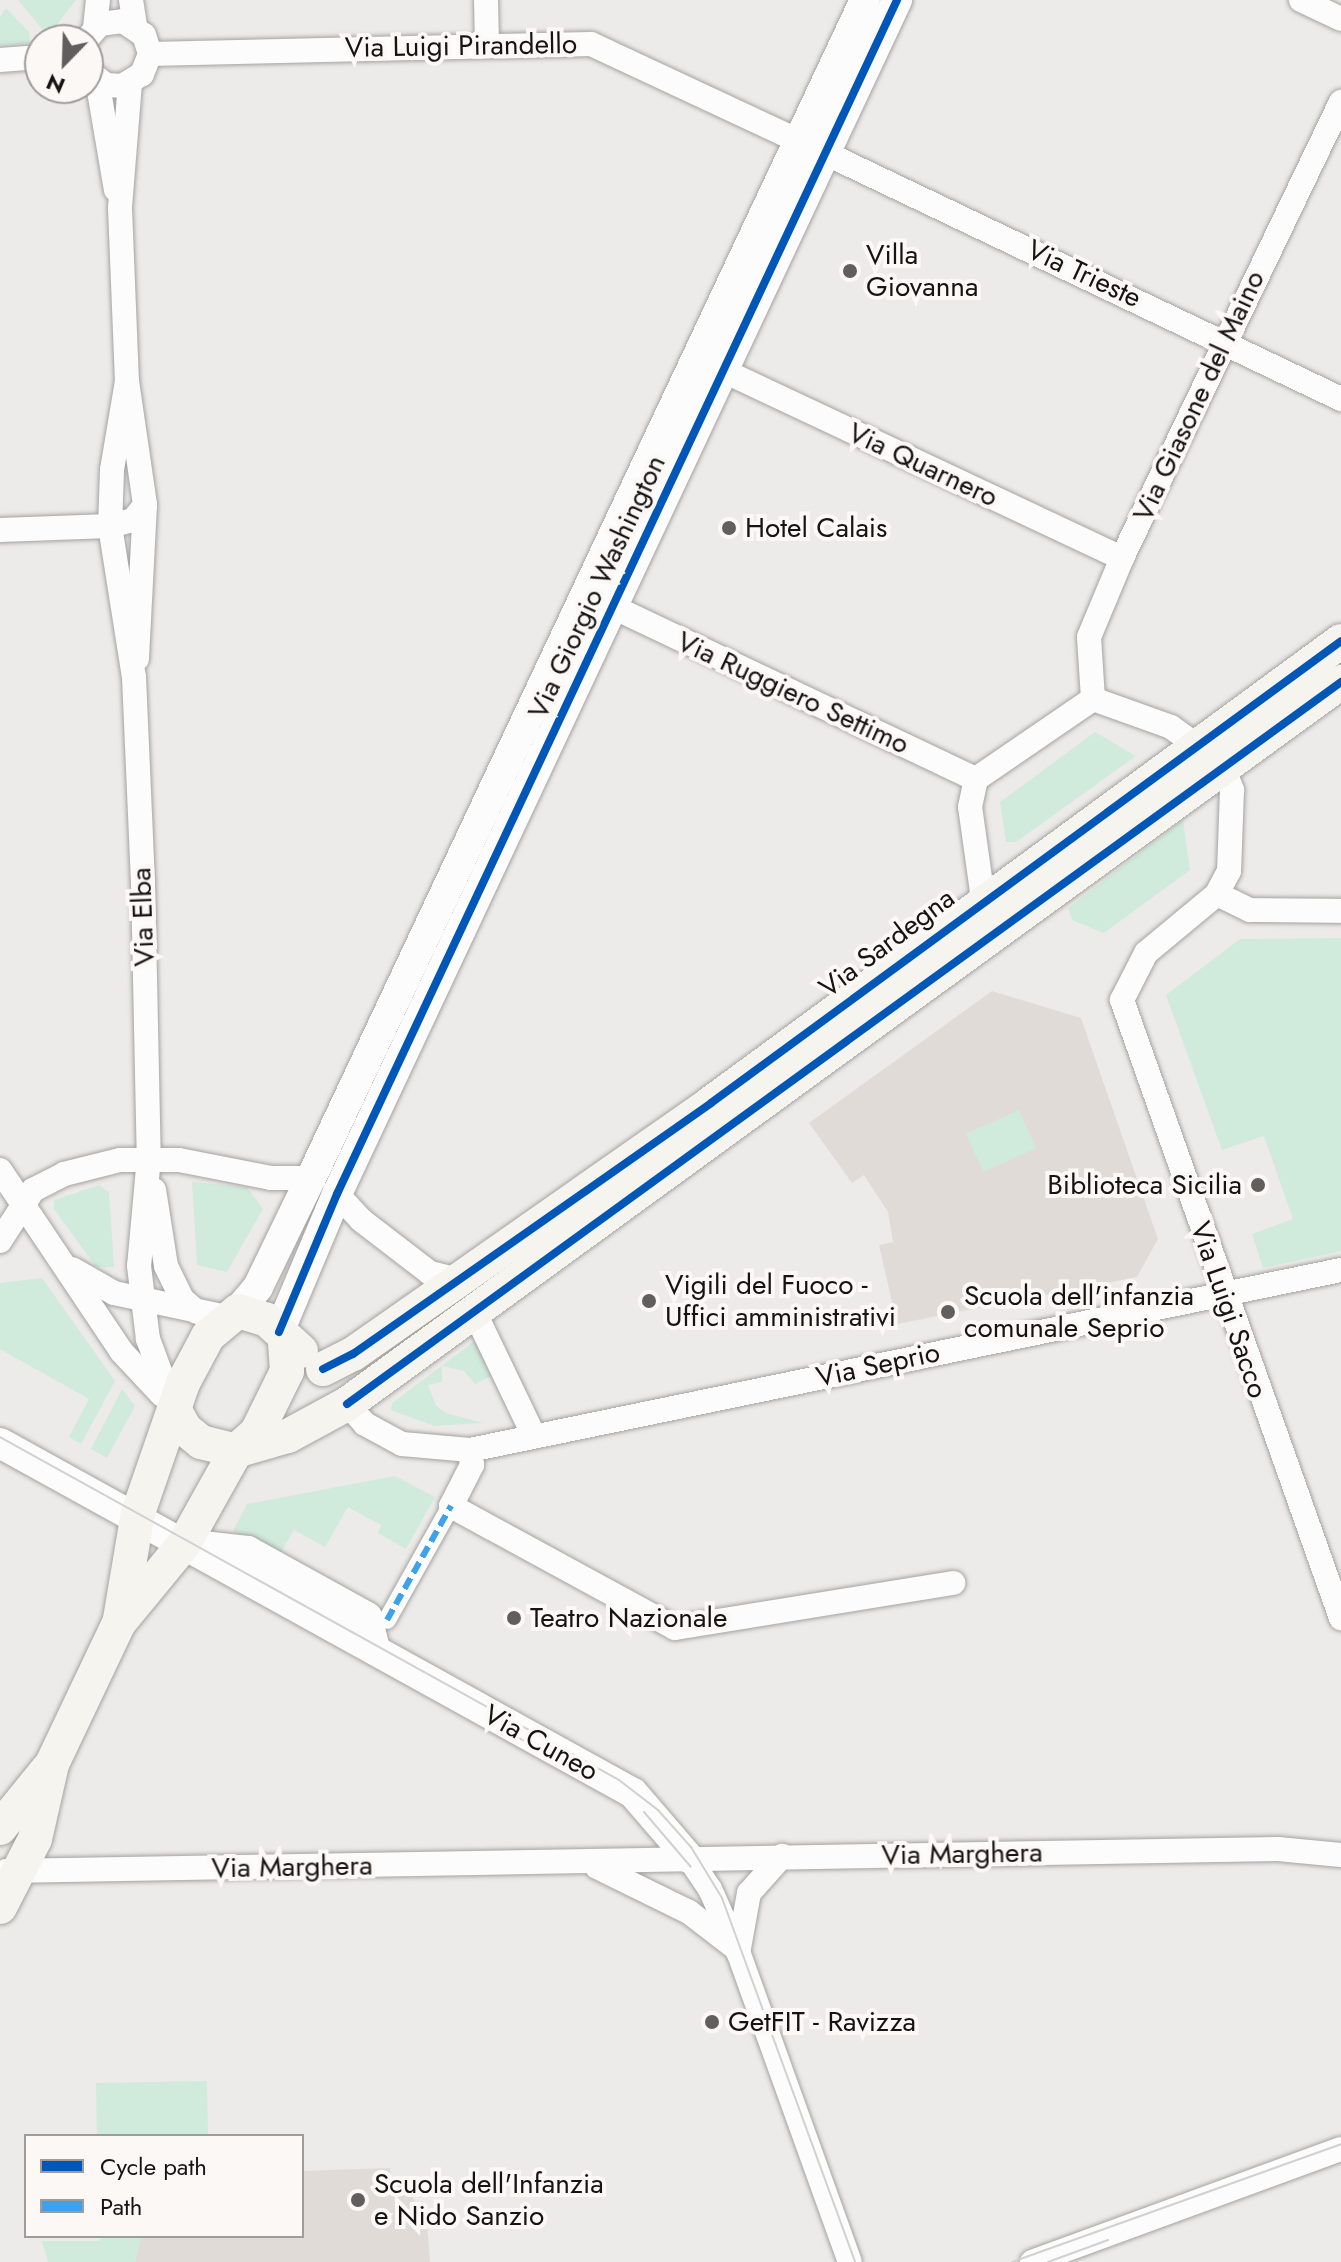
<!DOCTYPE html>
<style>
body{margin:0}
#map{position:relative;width:1341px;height:2262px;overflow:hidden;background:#edebe9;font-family:Jost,sans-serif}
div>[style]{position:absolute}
.built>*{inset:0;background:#e1dbd7}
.green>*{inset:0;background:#d0eadc;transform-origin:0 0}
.roads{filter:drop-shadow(0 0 2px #a4a3a2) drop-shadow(0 0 2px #a4a3a2)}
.pedestrian>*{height:18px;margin:-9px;padding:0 9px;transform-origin:9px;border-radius:9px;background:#fcfcfc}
.minor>*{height:24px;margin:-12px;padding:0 12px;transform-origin:12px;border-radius:12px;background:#fcfcfc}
.tertiary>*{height:30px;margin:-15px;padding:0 15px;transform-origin:15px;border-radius:15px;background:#fcfcfc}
.secondary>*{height:34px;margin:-17px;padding:0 17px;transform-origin:17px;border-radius:17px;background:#f6f4ef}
.tram>*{height:2px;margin:-1px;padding:0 1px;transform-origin:1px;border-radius:1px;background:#d1d1d0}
.quiet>*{height:6px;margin-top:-3px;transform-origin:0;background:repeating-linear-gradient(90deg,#3da2ea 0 12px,transparent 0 18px)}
.cycleway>*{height:8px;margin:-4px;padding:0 4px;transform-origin:4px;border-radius:4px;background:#0057b8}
.dots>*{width:22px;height:22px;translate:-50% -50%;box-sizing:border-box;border:4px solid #fbf8f5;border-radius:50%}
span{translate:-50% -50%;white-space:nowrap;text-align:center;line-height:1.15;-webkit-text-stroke:8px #fbf8f5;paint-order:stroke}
.street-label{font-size:28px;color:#151413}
.poi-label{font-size:28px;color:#151413}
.left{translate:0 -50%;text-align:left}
.right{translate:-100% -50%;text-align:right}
.legend{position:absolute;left:24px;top:2134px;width:280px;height:104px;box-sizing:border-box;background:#fbf8f5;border:2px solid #9f9d9b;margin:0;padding:10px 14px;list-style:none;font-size:24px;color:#151413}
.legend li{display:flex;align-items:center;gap:16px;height:40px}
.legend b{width:40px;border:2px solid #9f9d9b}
.north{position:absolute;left:24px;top:24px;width:80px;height:80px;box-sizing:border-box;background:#fbf8f5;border:2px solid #9f9d9b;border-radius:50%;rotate:203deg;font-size:22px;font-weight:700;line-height:32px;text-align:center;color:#151413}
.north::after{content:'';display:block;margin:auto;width:28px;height:36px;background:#615f5e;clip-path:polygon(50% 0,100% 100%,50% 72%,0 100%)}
</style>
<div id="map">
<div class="built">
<div style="clip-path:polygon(992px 991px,1081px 1018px,1158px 1239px,1137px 1277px,897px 1324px,879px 1245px,893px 1242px,888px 1212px,864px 1175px,852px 1183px,809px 1123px)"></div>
<div style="clip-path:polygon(390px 2168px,391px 2178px,401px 2178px,427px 2222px,430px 2262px,135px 2262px,141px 2236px,302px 2236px,302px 2171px)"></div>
</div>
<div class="green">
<div style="clip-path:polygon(18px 0,76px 0,52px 31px,44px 31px)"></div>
<div style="clip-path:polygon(6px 8px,29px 32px,30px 43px,0 45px,0 17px)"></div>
<div style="clip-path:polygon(1095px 732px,1136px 756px,1016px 842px,1006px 842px,1000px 802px)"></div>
<div style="clip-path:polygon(1183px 820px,1190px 870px,1104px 933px,1072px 920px,1068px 908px)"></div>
<div style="clip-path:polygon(1341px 938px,1341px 1251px,1263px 1268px,1252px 1234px,1293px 1219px,1264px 1136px,1222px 1150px,1166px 995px,1240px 939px)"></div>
<div style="left:1019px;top:1110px;width:42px;height:58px;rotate:66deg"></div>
<div style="clip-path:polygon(192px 1182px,247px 1187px,263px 1209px,227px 1272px,197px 1265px)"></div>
<div style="clip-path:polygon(99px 1185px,109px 1192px,114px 1267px,96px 1267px,54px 1209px,54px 1200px)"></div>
<div style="clip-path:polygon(42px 1278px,115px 1381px,81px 1444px,69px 1437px,89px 1399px,0 1349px,0 1283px)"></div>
<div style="clip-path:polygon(476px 1340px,494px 1368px,491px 1376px,475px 1384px,464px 1371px,442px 1366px,442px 1382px,428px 1385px,436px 1406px,446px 1413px,483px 1423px,434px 1426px,391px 1410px,392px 1403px)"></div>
<div style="clip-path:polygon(122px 1389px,135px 1406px,107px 1458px,91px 1449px)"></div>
<div style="clip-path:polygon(395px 1476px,435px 1497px,406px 1549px,378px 1533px,381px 1525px,348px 1507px,325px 1547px,294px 1530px,278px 1557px,233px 1531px,247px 1504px)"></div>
<div style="left:207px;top:2081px;width:55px;height:111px;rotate:89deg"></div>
<div style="clip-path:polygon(100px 2236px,141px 2236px,135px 2262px,48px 2262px,42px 2241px,99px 2241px)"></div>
</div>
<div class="roads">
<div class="pedestrian">
<div style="left:387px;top:1620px;width:131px;rotate:-60.7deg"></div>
</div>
<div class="minor">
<div style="left:131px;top:0;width:26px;rotate:81deg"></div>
<div style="left:486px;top:0;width:44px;rotate:88.7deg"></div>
<div style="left:1301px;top:0;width:44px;rotate:25.4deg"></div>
<div style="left:95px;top:28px;width:28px;rotate:-84deg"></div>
<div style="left:86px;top:40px;width:21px;rotate:-49deg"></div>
<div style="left:100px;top:24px;width:23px;rotate:-7deg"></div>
<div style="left:123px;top:21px;width:25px;rotate:34deg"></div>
<div style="left:144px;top:35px;width:20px;rotate:72deg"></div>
<div style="left:150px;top:54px;width:22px;rotate:112deg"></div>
<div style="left:142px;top:74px;width:23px;rotate:149deg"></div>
<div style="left:122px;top:86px;width:16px;rotate:-176deg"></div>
<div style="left:106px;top:85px;width:23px;rotate:-142deg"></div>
<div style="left:150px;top:54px;width:441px;rotate:-1.3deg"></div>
<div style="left:591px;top:44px;width:230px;rotate:25deg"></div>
<div style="left:0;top:60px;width:40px;rotate:-4.3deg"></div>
<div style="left:92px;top:76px;width:17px;rotate:65deg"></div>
<div style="left:99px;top:91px;width:100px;rotate:80.3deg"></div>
<div style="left:130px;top:83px;width:125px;rotate:94.6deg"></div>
<div style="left:120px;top:208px;width:173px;rotate:87.7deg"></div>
<div style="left:127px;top:381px;width:125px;rotate:81.7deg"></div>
<div style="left:145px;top:505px;width:154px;rotate:93deg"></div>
<div style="left:825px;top:153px;width:572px;rotate:25.49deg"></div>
<div style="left:724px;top:371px;width:440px;rotate:25.2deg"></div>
<div style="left:127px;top:381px;width:90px;rotate:99.6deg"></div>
<div style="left:112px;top:470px;width:56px;rotate:92deg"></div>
<div style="left:110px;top:526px;width:153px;rotate:81deg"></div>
<div style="left:134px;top:677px;width:205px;rotate:87.5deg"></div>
<div style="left:143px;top:882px;width:275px;rotate:88.8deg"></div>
<div style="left:149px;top:1157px;width:109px;rotate:95.2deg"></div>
<div style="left:139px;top:1266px;width:74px;rotate:83deg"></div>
<div style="left:148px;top:1339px;width:75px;rotate:69.6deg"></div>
<div style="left:0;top:530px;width:110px;rotate:-2.1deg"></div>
<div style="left:110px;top:526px;width:24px;rotate:-15deg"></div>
<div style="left:133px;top:520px;width:19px;rotate:-51deg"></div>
<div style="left:611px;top:606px;width:404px;rotate:25.4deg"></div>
<div style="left:1093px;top:699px;width:62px;rotate:-93.7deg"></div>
<div style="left:1089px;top:637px;width:86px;rotate:-67.3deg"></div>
<div style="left:1122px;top:558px;width:506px;rotate:-64.35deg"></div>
<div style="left:1224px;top:770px;width:22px;rotate:68deg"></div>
<div style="left:1232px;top:790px;width:81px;rotate:92.1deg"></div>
<div style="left:1229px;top:871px;width:26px;rotate:118deg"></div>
<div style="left:1217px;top:894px;width:92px;rotate:140.3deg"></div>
<div style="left:1146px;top:953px;width:53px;rotate:117.1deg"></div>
<div style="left:1122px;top:1000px;width:656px;rotate:70.49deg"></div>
<div style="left:1217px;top:894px;width:37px;rotate:26deg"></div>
<div style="left:1250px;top:910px;width:91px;rotate:0.6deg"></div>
<div style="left:983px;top:899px;width:93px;rotate:-98deg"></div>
<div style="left:970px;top:807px;width:29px;rotate:-78deg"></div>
<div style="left:976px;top:779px;width:142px;rotate:-34.4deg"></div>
<div style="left:1093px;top:699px;width:83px;rotate:19.7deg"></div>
<div style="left:1171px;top:727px;width:32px;rotate:36deg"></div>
<div style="left:0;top:1170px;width:218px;rotate:56.2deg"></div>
<div style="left:121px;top:1351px;width:60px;rotate:47deg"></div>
<div style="left:154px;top:1190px;width:77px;rotate:81deg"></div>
<div style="left:166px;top:1266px;width:37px;rotate:64deg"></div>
<div style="left:182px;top:1299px;width:20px;rotate:41deg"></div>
<div style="left:337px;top:1194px;width:35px;rotate:47deg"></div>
<div style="left:361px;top:1220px;width:87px;rotate:37.5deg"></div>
<div style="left:430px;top:1273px;width:30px;rotate:14deg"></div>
<div style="left:0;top:1241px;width:61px;rotate:-57.1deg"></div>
<div style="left:33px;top:1190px;width:35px;rotate:-27deg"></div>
<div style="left:64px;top:1174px;width:58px;rotate:-14deg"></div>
<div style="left:120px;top:1160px;width:59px"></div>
<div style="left:179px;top:1160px;width:94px;rotate:11.1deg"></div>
<div style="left:271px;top:1178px;width:40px"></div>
<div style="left:72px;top:1269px;width:48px;rotate:29.7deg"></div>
<div style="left:114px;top:1293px;width:115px;rotate:12.1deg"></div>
<div style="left:474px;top:1311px;width:139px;rotate:64.4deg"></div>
<div style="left:347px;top:1404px;width:27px;rotate:48deg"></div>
<div style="left:365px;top:1424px;width:42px;rotate:28.4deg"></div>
<div style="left:402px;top:1444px;width:68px;rotate:5deg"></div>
<div style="left:470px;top:1450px;width:889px;rotate:-11.68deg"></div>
<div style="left:470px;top:1450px;width:15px;rotate:82deg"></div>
<div style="left:472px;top:1465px;width:46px;rotate:117.1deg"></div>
<div style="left:451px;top:1506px;width:255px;rotate:28.6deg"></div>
<div style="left:675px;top:1628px;width:282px;rotate:-9.2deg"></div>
<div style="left:689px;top:1858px;width:37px;rotate:56deg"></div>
<div style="left:710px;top:1889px;width:71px;rotate:66deg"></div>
<div style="left:739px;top:1954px;width:327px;rotate:70.2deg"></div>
<div style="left:597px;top:1867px;width:102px;rotate:26.1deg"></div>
<div style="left:689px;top:1912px;width:56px;rotate:37.7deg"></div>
<div style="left:6px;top:1871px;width:1272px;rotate:-0.99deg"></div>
<div style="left:1278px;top:1849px;width:63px;rotate:5.4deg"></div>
<div style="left:739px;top:1948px;width:56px;rotate:-79.7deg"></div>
<div style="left:749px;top:1893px;width:50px;rotate:-48.3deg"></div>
<div style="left:1032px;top:2262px;width:329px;rotate:-20.1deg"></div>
</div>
<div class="tertiary">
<div style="left:238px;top:1311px;width:31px;rotate:-50deg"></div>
<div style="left:258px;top:1287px;width:121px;rotate:-64.1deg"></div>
<div style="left:311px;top:1178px;width:1302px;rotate:-64.81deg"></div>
<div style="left:279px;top:1332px;width:150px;rotate:-67.2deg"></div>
<div style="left:337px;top:1194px;width:1319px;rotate:-64.87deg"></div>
<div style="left:0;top:1443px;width:723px;rotate:28.94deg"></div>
<div style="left:633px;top:1793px;width:86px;rotate:49.3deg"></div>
<div style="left:186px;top:1544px;width:62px;rotate:6.4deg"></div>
<div style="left:248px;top:1551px;width:136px;rotate:29deg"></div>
<div style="left:367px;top:1617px;width:34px;rotate:76deg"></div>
</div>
<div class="secondary">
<div style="left:323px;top:1369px;width:34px;rotate:-27deg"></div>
<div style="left:353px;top:1354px;width:437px;rotate:-35deg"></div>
<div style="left:711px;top:1103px;width:781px;rotate:-36.25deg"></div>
<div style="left:174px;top:1409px;width:23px;rotate:61deg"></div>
<div style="left:185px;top:1429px;width:21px;rotate:39deg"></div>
<div style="left:201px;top:1442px;width:36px;rotate:14deg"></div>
<div style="left:236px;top:1451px;width:54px;rotate:-16.1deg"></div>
<div style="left:288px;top:1436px;width:67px;rotate:-28.5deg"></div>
<div style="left:347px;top:1404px;width:1229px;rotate:-35.99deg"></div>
<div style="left:120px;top:1619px;width:108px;rotate:-80.4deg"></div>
<div style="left:138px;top:1513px;width:138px;rotate:-70.9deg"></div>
<div style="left:183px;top:1383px;width:53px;rotate:-62deg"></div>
<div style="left:208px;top:1336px;width:39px;rotate:-40deg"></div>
<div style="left:238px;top:1311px;width:30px;rotate:17deg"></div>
<div style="left:267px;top:1320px;width:46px;rotate:42.4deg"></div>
<div style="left:0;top:1828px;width:75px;rotate:-51deg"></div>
<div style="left:0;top:1907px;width:76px;rotate:-62.8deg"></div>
<div style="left:35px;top:1839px;width:77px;rotate:-77.2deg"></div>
<div style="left:52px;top:1764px;width:156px;rotate:-64.6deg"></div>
<div style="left:119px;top:1623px;width:102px;rotate:-50.6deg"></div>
<div style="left:184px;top:1544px;width:107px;rotate:-60.8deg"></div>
<div style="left:236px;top:1451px;width:28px;rotate:-42deg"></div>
<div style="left:257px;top:1432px;width:68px;rotate:-63.8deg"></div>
<div style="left:287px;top:1371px;width:32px;rotate:-94deg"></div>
</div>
</div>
<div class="tram">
<div style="left:0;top:1437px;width:708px;rotate:28.99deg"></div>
<div style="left:619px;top:1780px;width:49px;rotate:37.6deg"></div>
<div style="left:658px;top:1810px;width:50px;rotate:48.3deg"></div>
<div style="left:691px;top:1847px;width:60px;rotate:58.7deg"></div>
<div style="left:722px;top:1898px;width:388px;rotate:69.9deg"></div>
<div style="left:503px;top:1729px;width:85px;rotate:29deg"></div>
<div style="left:644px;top:1812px;width:72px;rotate:49.5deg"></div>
<div style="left:1012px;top:2262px;width:350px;rotate:-19.7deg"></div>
<div style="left:1048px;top:2262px;width:64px;rotate:-20.1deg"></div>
</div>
<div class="quiet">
<div style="left:387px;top:1620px;width:131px;rotate:-60.7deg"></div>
</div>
<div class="cycleway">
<div style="left:279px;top:1332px;width:150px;rotate:-67.2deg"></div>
<div style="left:337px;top:1194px;width:1319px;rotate:-64.87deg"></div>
<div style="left:323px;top:1369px;width:34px;rotate:-27deg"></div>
<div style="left:353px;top:1354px;width:437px;rotate:-35deg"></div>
<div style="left:711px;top:1103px;width:781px;rotate:-36.25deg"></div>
<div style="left:347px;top:1404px;width:1229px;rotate:-35.99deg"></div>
</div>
<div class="dots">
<div style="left:850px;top:271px;background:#615f5e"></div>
<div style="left:729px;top:528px;background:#615f5e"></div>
<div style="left:1258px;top:1185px;background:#615f5e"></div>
<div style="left:649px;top:1301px;background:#615f5e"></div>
<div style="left:948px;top:1312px;background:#615f5e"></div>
<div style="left:514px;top:1618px;background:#615f5e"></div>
<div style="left:712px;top:2022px;background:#615f5e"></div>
<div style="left:358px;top:2200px;background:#615f5e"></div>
</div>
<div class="street-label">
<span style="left:461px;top:46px;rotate:-1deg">Via Luigi Pirandello</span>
<span style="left:1084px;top:274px;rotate:25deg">Via Trieste</span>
<span style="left:1199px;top:396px;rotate:-65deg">Via Giasone del Maino</span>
<span style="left:923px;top:465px;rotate:25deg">Via Quarnero</span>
<span style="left:597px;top:587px;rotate:-65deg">Via Giorgio Washington</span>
<span style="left:793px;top:693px;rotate:25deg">Via Ruggiero Settimo</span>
<span style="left:143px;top:917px;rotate:-92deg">Via Elba</span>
<span style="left:887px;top:943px;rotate:-37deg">Via Sardegna</span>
<span style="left:1229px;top:1310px;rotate:71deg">Via Luigi Sacco</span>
<span style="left:878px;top:1365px;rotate:-12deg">Via Seprio</span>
<span style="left:541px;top:1743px;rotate:29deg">Via Cuneo</span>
<span style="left:962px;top:1854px;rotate:-1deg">Via Marghera</span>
<span style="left:292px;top:1867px;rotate:-1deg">Via Marghera</span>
</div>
<div class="poi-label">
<span class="left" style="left:866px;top:271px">Villa<br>Giovanna</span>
<span class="left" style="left:745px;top:528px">Hotel Calais</span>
<span class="right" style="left:1242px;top:1185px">Biblioteca Sicilia</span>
<span class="left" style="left:665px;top:1301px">Vigili del Fuoco -<br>Uffici amministrativi</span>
<span class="left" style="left:964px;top:1312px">Scuola dell'infanzia<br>comunale Seprio</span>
<span class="left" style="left:530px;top:1618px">Teatro Nazionale</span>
<span class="left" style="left:728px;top:2022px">GetFIT - Ravizza</span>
<span class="left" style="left:374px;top:2200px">Scuola dell'Infanzia<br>e Nido Sanzio</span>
</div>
<ul class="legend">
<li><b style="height:10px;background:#0057b8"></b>Cycle path</li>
<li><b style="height:10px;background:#3da2ea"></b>Path</li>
</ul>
<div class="north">N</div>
</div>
